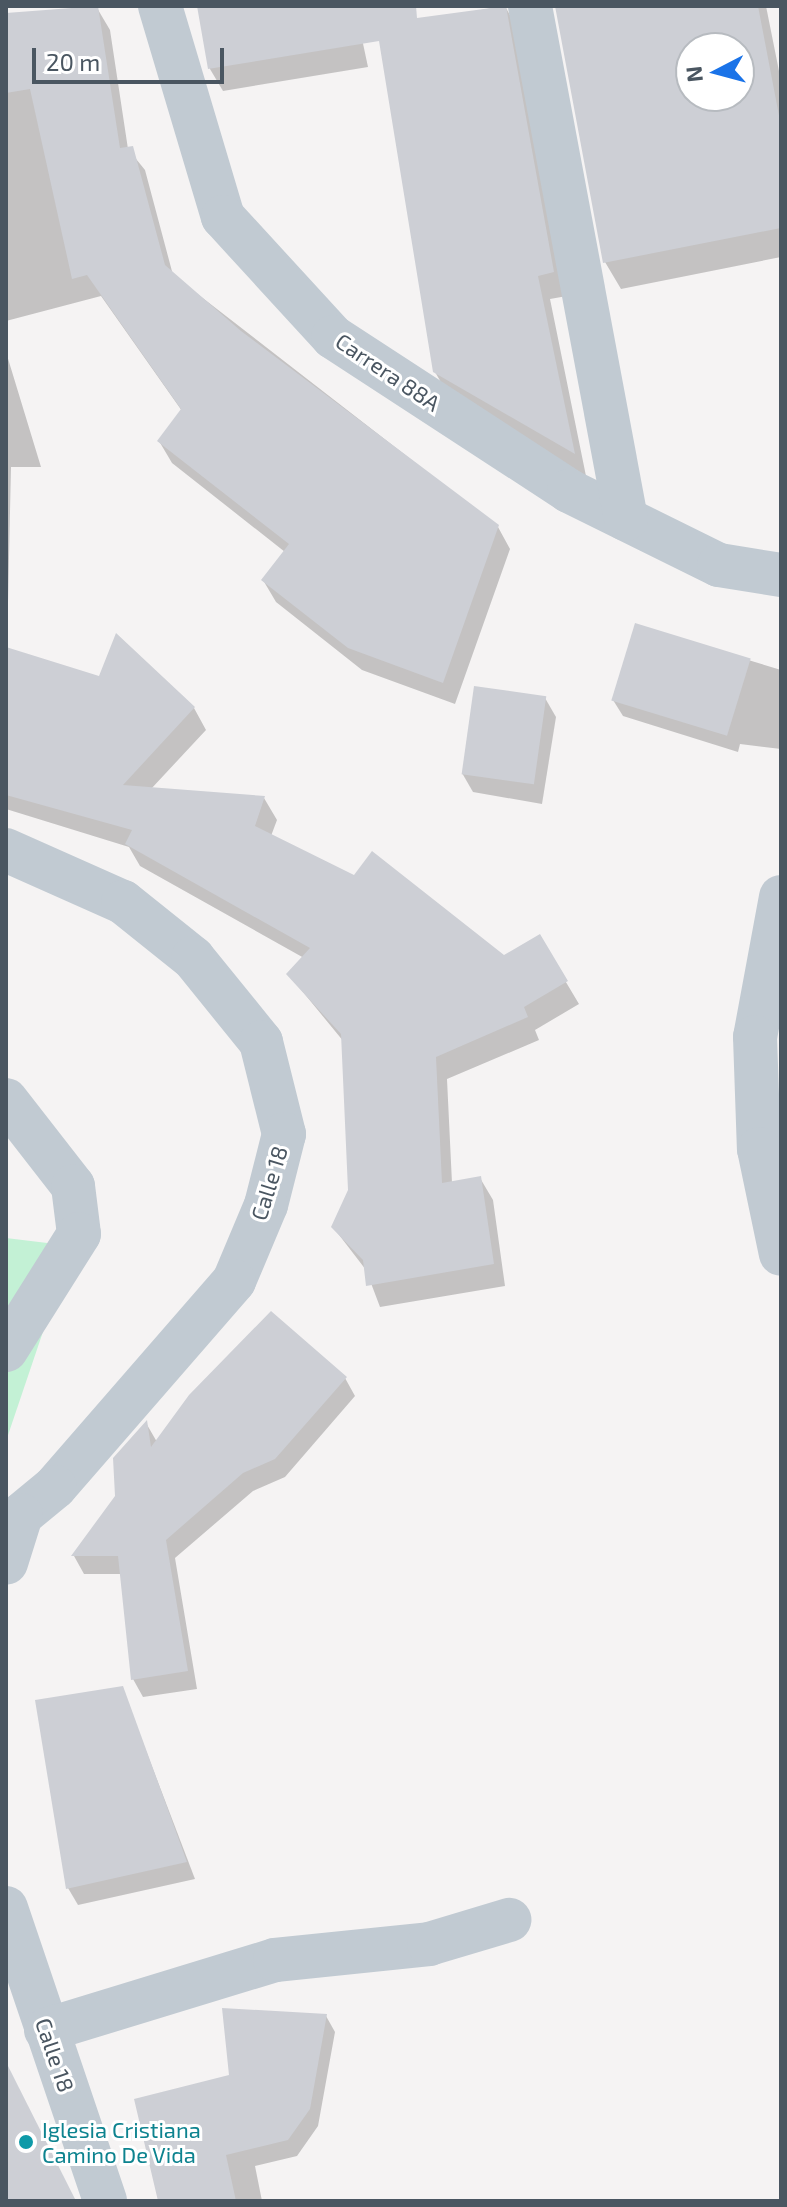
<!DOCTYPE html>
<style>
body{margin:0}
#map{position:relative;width:787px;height:2207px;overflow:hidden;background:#f5f3f3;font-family:"Exo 2",sans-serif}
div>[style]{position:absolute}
.green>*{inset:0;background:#c3f1d5}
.shadow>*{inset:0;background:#0003}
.building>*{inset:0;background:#cdcfd5;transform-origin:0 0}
.minor>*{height:44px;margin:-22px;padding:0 22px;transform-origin:22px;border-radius:22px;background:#c1cad2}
.dots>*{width:22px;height:22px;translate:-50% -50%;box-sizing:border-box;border:4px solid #fff;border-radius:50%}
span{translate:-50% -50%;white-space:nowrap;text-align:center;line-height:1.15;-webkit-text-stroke:6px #fff;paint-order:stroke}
.street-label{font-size:22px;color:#4a5661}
.culture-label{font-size:22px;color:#0d838f}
.left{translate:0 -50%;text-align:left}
.frame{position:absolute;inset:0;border:8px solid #4a5661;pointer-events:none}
.north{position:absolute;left:675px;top:32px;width:80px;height:80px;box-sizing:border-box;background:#fff;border:2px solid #b7bbc0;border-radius:50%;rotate:264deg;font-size:22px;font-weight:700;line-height:32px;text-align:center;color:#4a5661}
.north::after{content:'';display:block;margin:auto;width:28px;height:36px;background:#1a73e8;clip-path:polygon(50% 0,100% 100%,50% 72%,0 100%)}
.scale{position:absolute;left:32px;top:48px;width:192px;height:36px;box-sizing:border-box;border:4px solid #4a5661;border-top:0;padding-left:10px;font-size:24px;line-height:28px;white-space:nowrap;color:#4a5661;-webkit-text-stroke:6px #fff;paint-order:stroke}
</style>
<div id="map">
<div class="green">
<div style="clip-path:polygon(6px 1238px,72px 1246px,6px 1441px)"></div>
</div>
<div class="shadow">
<div style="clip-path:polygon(199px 6px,355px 6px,368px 67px,223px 91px,210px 69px)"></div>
<div style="clip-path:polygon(505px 6px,518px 30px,567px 296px,550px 299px,586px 476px,449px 396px,435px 372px,378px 27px)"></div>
<div style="clip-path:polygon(evenodd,556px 6px,766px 6px,781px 81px,781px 257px,621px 289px,605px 262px,556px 6px,691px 48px,739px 48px,739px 96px,691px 96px,691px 48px)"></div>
<div style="clip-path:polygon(97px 8px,110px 30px,128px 149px,145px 170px,173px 275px,498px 527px,510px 549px,455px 704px,362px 670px,276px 602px,263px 580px,285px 552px,172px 463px,159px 441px,182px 411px,101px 296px,6px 321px,6px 15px)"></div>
<div style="clip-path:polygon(6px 352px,41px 467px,11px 467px,7px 649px,194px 708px,206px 730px,151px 789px,264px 798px,277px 820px,271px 836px,504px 957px,539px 937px,579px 1004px,535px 1030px,539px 1040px,447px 1079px,452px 1183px,480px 1178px,493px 1200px,505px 1286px,380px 1307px,366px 1270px,333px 1227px,350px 1190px,344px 1042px,289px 975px,304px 958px,140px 866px,129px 847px,6px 809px)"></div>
<div style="clip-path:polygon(636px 626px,781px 670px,781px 749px,740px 744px,738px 752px,623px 716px,613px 700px)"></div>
<div style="clip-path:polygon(545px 698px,556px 717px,542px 804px,473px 792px,462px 773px)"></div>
<div style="clip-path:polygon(345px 1378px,355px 1396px,285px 1477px,253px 1491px,175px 1558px,197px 1689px,143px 1697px,133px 1679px,122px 1574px,84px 1574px,74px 1556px,117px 1497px,146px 1423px,157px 1442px)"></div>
<div style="clip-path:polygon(122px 1688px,195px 1879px,78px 1905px,68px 1888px)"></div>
<div style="clip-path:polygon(326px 2016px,335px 2032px,318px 2126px,297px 2156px,255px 2166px,262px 2201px,160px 2201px,231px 2077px)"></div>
</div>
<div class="building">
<div style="clip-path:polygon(98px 6px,120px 148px,133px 146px,165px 265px,241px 331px,499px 525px,443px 683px,348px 648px,261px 580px,289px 544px,157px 441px,181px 409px,87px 275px,72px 279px,30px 89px,6px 93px,6px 13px)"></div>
<div style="clip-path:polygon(197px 6px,416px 6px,417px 18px,506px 6px,554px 272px,538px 276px,575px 454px,433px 372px,379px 41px,208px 69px)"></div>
<div style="clip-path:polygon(evenodd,555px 6px,758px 6px,781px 126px,781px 228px,603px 263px,555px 6px,691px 48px,739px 48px,739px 96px,691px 96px,691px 48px)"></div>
<div style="left:635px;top:623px;width:121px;height:81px;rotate:17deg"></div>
<div style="clip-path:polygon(116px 633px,195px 707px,123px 785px,265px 796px,255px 826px,354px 875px,372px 851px,504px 955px,540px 934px,568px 981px,524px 1007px,528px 1017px,436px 1057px,442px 1183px,481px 1176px,494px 1264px,366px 1286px,363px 1260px,331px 1227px,348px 1190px,341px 1034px,286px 974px,310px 948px,125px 844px,132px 830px,6px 795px,6px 647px,99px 676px)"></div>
<div style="left:474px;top:686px;width:73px;height:89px;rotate:8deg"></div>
<div style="clip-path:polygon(271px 1311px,347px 1377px,275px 1459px,243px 1473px,166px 1540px,188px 1671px,131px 1680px,118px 1556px,71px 1556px,115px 1496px,113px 1458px,147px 1420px,151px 1447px,189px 1395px)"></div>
<div style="clip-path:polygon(123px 1686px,187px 1862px,66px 1889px,35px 1700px)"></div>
<div style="clip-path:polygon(222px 2008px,327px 2014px,310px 2109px,288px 2140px,226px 2155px,236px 2201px,158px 2201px,134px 2099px,229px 2075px)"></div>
<div style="clip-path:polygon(6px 2062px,76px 2201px,6px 2201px)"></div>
</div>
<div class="minor">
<div style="left:160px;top:6px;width:220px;rotate:73.4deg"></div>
<div style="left:223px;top:217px;width:163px;rotate:47.5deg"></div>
<div style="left:333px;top:337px;width:282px;rotate:33.1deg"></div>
<div style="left:569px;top:491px;width:167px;rotate:26.3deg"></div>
<div style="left:719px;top:565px;width:63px;rotate:9.2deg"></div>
<div style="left:530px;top:6px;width:522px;rotate:79.4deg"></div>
<div style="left:6px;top:850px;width:128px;rotate:24deg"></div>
<div style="left:123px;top:902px;width:90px;rotate:38.7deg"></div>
<div style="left:193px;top:958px;width:108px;rotate:51deg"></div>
<div style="left:261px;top:1042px;width:95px;rotate:76deg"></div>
<div style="left:284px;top:1134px;width:73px;rotate:104.2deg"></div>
<div style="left:266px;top:1205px;width:82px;rotate:112.8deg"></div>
<div style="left:234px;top:1281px;width:273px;rotate:131deg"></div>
<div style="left:55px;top:1487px;width:44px;rotate:140.5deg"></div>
<div style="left:21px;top:1515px;width:50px;rotate:107.4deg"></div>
<div style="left:781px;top:897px;width:142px;rotate:100.5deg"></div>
<div style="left:755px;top:1037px;width:112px;rotate:88deg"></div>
<div style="left:759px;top:1149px;width:107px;rotate:78.2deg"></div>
<div style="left:6px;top:1100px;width:109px;rotate:52.1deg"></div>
<div style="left:73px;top:1186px;width:48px;rotate:82.9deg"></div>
<div style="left:79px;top:1234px;width:137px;rotate:122.2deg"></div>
<div style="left:6px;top:1908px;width:309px;rotate:71.3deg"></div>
<div style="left:46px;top:2030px;width:239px;rotate:-17deg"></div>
<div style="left:275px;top:1960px;width:155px;rotate:-5.9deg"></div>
<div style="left:429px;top:1944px;width:84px;rotate:-16.7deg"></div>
</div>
<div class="dots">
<div style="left:26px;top:2142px;background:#0f9aa8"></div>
</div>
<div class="street-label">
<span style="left:388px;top:372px;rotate:34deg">Carrera 88A</span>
<span style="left:269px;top:1183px;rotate:-73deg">Calle 18</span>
<span style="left:55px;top:2055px;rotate:71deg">Calle 18</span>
</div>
<div class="culture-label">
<span class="left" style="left:42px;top:2142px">Iglesia Cristiana<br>Camino De Vida</span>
</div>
<div class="frame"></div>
<div class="north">N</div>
<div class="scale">20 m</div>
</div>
